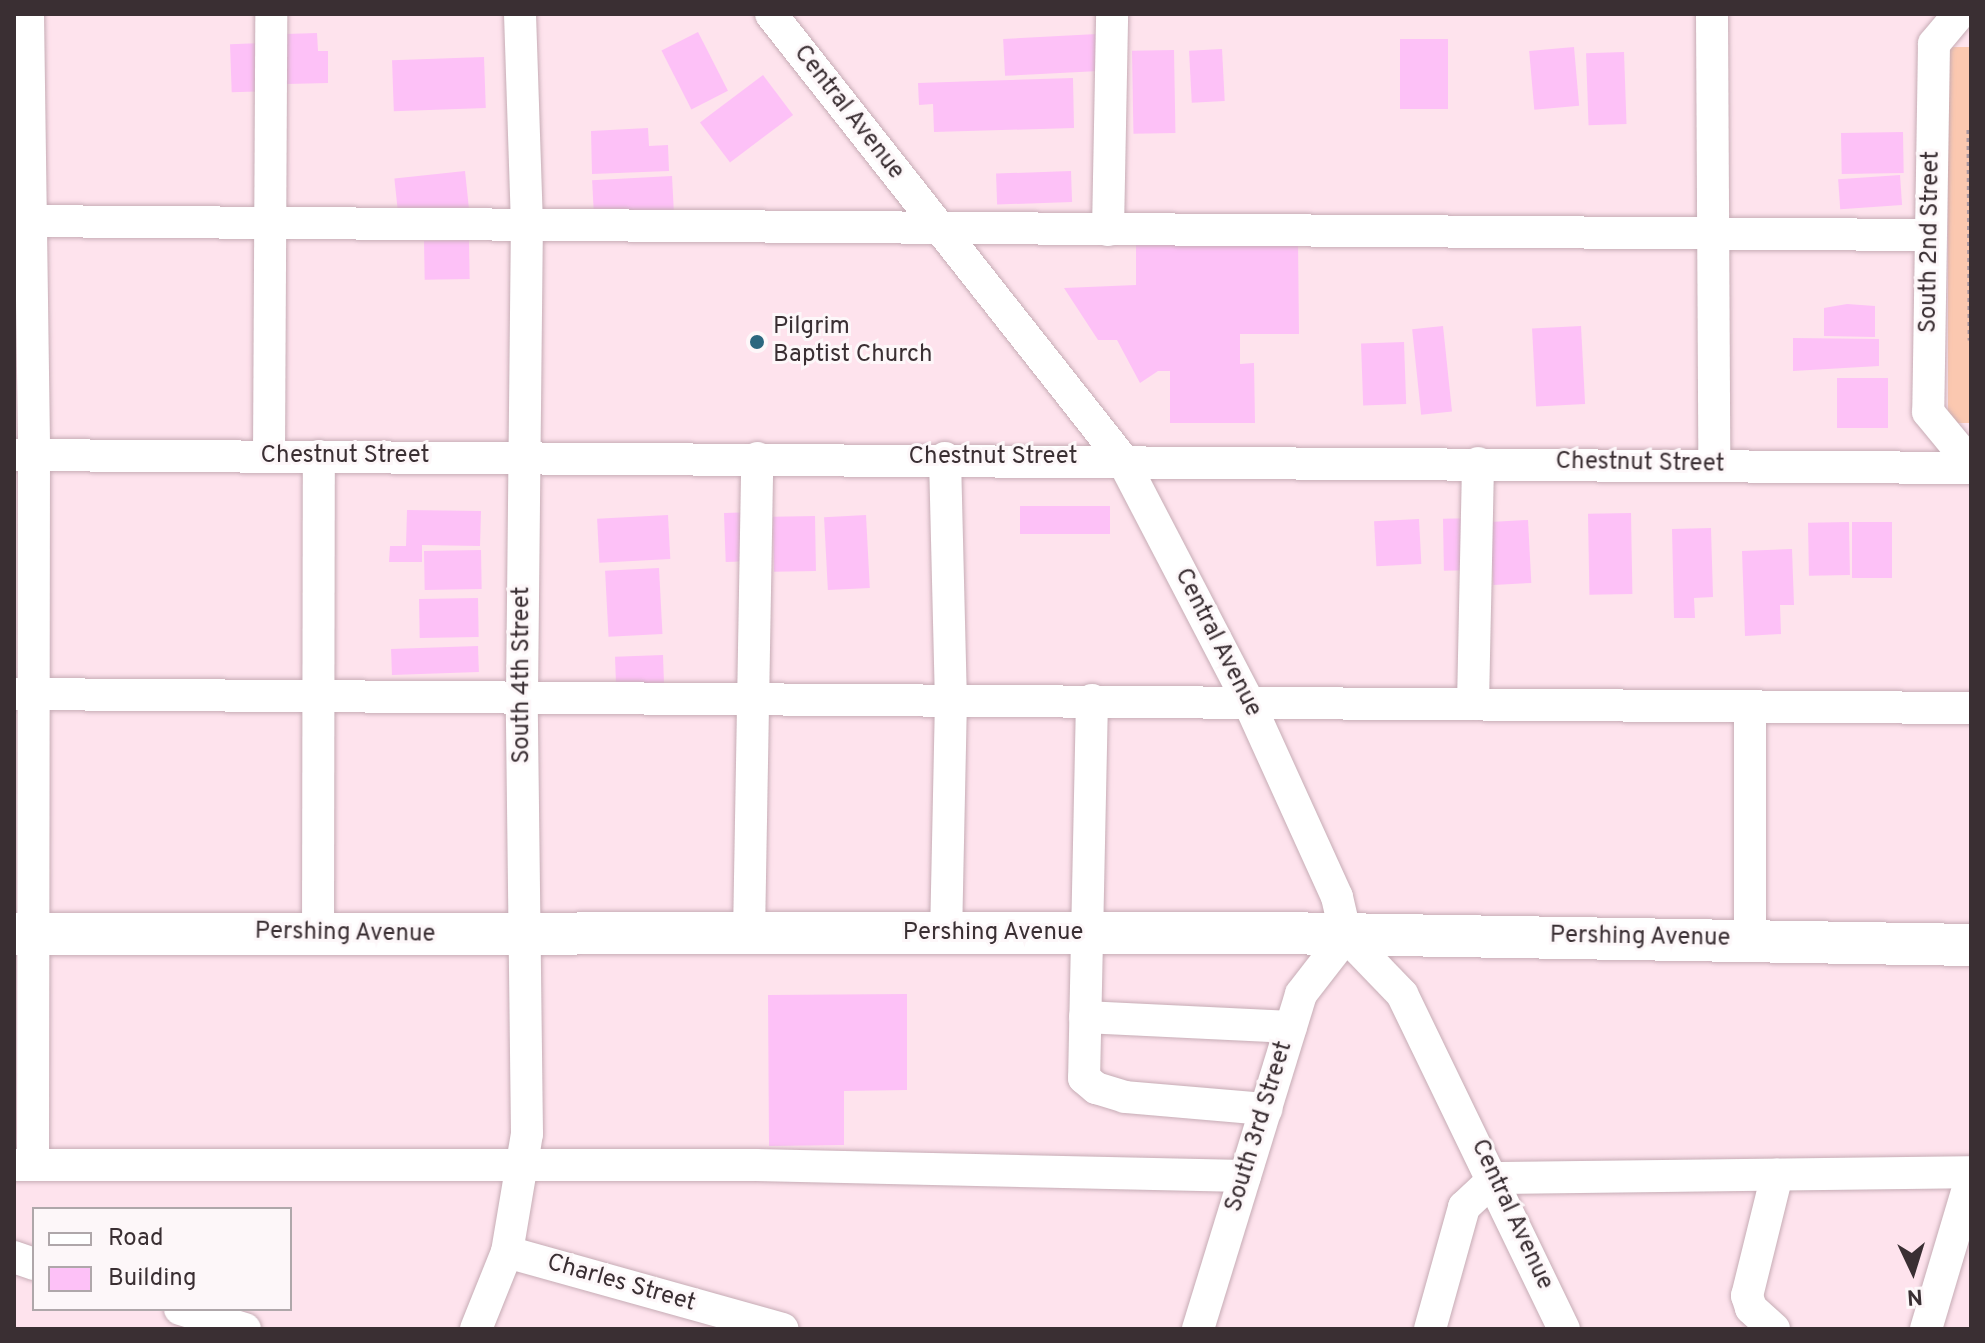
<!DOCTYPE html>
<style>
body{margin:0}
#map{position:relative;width:1985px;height:1343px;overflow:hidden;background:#fee3ed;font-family:Overpass,sans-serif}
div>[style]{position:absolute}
.green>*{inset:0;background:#fbc8b0;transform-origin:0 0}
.building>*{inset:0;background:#fdc1f7;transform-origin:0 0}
.path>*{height:5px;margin-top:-2.5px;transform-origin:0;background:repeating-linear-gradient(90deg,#aa969e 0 4px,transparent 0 8px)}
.roads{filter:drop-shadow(0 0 2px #c6acb5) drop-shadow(0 0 2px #c6acb5)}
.minor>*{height:32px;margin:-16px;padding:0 16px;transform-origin:16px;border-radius:16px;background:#fff}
.major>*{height:42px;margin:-21px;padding:0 21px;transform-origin:21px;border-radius:21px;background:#fff}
.dots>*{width:22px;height:22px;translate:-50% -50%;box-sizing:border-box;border:4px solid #fdf7f9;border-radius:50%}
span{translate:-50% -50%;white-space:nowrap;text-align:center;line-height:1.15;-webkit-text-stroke:6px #fdf7f9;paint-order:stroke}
.street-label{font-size:24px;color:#3a2f33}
.poi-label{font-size:24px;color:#3a2f33}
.left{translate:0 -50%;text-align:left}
.frame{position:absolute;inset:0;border:16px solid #3a2f33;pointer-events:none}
.legend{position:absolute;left:32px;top:1207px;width:260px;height:104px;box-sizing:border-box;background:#fdf7f9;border:2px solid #afa7aa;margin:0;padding:10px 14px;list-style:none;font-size:24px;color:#3a2f33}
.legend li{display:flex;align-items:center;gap:16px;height:40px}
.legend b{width:40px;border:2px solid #afa7aa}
.north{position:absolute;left:1873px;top:1231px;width:80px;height:80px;-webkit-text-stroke:6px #fdf7f9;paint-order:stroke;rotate:176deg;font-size:22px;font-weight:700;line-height:32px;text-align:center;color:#3a2f33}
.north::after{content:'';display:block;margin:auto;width:28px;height:36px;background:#3a2f33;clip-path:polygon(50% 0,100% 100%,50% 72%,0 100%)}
</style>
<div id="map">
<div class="green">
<div style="left:1971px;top:47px;width:376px;height:23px;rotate:90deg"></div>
</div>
<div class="building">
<div style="left:698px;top:32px;width:66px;height:41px;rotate:63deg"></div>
<div style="clip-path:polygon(317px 33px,318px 51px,328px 51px,328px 83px,287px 84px,286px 34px)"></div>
<div style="left:1097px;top:34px;width:37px;height:94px;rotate:87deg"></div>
<div style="left:1400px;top:39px;width:48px;height:70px"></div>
<div style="left:266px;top:43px;width:48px;height:36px;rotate:88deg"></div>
<div style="left:1574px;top:47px;width:59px;height:45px;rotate:85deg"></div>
<div style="left:1222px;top:49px;width:52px;height:33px;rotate:87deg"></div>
<div style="left:1174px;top:50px;width:83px;height:42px;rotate:89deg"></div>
<div style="left:1624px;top:52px;width:72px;height:38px;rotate:88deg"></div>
<div style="left:484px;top:57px;width:51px;height:92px;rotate:88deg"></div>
<div style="left:763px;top:75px;width:50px;height:79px;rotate:53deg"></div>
<div style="clip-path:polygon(1073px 78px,1074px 128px,934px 132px,933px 104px,919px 105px,918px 83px)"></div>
<div style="clip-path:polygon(648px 128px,649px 146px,668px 145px,669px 171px,592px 174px,591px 131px)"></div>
<div style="left:1903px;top:132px;width:41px;height:62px;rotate:89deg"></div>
<div style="left:465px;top:171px;width:40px;height:71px;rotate:84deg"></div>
<div style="left:1071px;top:171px;width:31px;height:75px;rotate:88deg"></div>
<div style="left:1900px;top:175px;width:30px;height:62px;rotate:86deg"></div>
<div style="left:672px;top:176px;width:39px;height:80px;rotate:87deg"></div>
<div style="clip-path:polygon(1298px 239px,1299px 334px,1240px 334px,1240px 364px,1254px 363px,1255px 423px,1170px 423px,1170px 371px,1158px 371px,1140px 383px,1117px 340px,1098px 340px,1064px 288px,1136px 285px,1136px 241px)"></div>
<div style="left:469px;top:240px;width:39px;height:45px;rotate:89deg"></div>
<div style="clip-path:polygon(1847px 304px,1875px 306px,1875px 337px,1824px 336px,1824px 308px)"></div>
<div style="left:1443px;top:326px;width:86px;height:31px;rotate:84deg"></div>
<div style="left:1581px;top:326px;width:78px;height:49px;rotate:87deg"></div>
<div style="clip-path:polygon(1793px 338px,1879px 339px,1879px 366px,1793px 371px)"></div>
<div style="left:1404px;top:342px;width:62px;height:43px;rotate:88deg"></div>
<div style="left:1837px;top:378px;width:51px;height:50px"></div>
<div style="left:1110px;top:506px;width:28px;height:90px;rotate:90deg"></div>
<div style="clip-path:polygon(407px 510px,481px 511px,480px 546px,422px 545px,422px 562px,389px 562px,390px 546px,406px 546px)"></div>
<div style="left:756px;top:512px;width:49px;height:32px;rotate:88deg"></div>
<div style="left:1631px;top:513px;width:81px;height:43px;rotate:89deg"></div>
<div style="left:668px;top:515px;width:44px;height:71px;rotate:87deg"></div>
<div style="left:866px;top:515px;width:73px;height:42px;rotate:87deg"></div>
<div style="left:815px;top:516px;width:55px;height:42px;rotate:89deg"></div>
<div style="left:1481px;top:518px;width:52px;height:38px;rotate:89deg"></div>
<div style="left:1419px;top:519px;width:45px;height:45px;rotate:87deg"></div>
<div style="left:1528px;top:520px;width:63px;height:38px;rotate:87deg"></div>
<div style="left:1849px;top:522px;width:53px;height:41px;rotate:89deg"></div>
<div style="left:1852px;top:522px;width:40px;height:56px"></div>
<div style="clip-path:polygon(1711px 528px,1713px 597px,1694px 598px,1695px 618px,1674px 618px,1672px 529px)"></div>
<div style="clip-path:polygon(1792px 549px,1794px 605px,1780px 605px,1781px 634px,1745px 636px,1742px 551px)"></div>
<div style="left:481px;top:550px;width:39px;height:57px;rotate:89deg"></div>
<div style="left:659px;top:568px;width:66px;height:54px;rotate:87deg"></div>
<div style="left:478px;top:598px;width:39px;height:59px;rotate:89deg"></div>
<div style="left:478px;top:646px;width:26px;height:87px;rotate:88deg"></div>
<div style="left:663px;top:655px;width:30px;height:48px;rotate:88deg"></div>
<div style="clip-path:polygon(907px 994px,907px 1090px,844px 1091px,844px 1145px,769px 1146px,768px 995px)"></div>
</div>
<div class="path">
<div style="left:1969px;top:129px;width:211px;rotate:89.7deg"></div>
</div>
<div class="roads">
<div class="minor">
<div style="left:28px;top:14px;width:442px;rotate:89.2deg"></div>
<div style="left:34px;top:456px;width:709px;rotate:90.08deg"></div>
<div style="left:771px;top:14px;width:567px;rotate:51.73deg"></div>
<div style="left:1122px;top:459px;width:275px;rotate:62.5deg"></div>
<div style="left:1249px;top:703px;width:213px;rotate:65.6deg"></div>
<div style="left:1337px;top:897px;width:40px;rotate:77deg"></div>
<div style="left:1346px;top:936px;width:81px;rotate:46deg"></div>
<div style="left:1402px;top:994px;width:372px;rotate:64.2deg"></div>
<div style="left:1712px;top:14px;width:451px;rotate:89.7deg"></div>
<div style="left:1959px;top:14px;width:39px;rotate:130deg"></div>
<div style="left:1934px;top:44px;width:368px;rotate:90.9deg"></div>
<div style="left:1928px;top:412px;width:67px;rotate:50.4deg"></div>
<div style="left:14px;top:221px;width:1916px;rotate:0.42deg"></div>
<div style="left:1108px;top:230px;width:216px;rotate:-88.9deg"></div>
<div style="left:14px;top:455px;width:1957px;rotate:0.38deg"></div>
<div style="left:269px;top:457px;width:443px;rotate:-89.7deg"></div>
<div style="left:945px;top:458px;width:241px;rotate:88.6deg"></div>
<div style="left:951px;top:699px;width:234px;rotate:91.2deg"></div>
<div style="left:14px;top:694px;width:1957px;rotate:0.41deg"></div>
<div style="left:1092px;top:700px;width:378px;rotate:91.2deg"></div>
<div style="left:1084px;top:1078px;width:16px;rotate:40deg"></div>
<div style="left:1096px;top:1088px;width:30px;rotate:17deg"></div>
<div style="left:1125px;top:1097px;width:142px;rotate:4.9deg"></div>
<div style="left:1473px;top:704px;width:241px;rotate:-88.8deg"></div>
<div style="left:318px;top:933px;width:477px;rotate:-89.9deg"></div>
<div style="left:749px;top:935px;width:477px;rotate:-89deg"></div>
<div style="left:1750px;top:940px;width:234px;rotate:-90deg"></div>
<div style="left:1085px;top:1017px;width:206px;rotate:2.8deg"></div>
<div style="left:14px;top:1165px;width:742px"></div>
<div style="left:756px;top:1165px;width:489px;rotate:1.3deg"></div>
<div style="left:507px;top:1252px;width:286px;rotate:15.6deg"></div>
<div style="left:14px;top:1257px;width:21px;rotate:19deg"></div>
<div style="left:180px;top:1309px;width:68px;rotate:17.1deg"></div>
<div style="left:476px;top:1329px;width:83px;rotate:-68.1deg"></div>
<div style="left:507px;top:1252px;width:120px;rotate:-80.4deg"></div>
<div style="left:527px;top:1134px;width:439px;rotate:-90.7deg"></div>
<div style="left:522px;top:695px;width:470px;rotate:-89.4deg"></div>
<div style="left:527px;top:225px;width:211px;rotate:-91.9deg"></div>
<div style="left:1198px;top:1329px;width:350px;rotate:-72.9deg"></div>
<div style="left:1301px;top:994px;width:73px;rotate:-52.2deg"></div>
<div style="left:1430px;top:1329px;width:127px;rotate:-74.4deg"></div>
<div style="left:1464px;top:1207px;width:42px;rotate:-43.1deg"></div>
<div style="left:1495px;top:1178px;width:476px;rotate:-0.7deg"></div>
<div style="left:1774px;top:1329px;width:31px;rotate:-138deg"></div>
<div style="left:1751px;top:1308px;width:13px;rotate:-108deg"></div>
<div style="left:1747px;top:1296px;width:125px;rotate:-76.1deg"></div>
<div style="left:1926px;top:1329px;width:158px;rotate:-73.4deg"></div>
</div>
<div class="major">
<div style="left:14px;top:934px;width:1264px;rotate:-0.05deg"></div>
<div style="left:1278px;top:933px;width:693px;rotate:0.99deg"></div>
</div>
</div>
<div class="dots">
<div style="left:757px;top:342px;background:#2c677f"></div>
</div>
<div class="street-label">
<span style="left:848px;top:113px;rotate:52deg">Central Avenue</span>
<span style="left:1931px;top:242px;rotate:-89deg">South 2nd Street</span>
<span style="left:345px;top:457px">Chestnut Street</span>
<span style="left:993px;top:458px">Chestnut Street</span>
<span style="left:1640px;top:464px;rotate:1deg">Chestnut Street</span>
<span style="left:1217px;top:643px;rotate:63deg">Central Avenue</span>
<span style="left:523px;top:675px;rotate:-90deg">South 4th Street</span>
<span style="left:345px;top:934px;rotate:1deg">Pershing Avenue</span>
<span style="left:993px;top:934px">Pershing Avenue</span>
<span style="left:1640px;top:938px;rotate:1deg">Pershing Avenue</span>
<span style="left:1260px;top:1127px;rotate:-73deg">South 3rd Street</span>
<span style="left:1511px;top:1215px;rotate:65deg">Central Avenue</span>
<span style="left:621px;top:1284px;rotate:16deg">Charles Street</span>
</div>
<div class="poi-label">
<span class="left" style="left:773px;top:342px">Pilgrim<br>Baptist Church</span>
</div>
<div class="frame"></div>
<ul class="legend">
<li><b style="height:10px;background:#fff"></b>Road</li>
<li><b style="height:22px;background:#fdc1f7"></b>Building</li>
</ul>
<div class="north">N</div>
</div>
